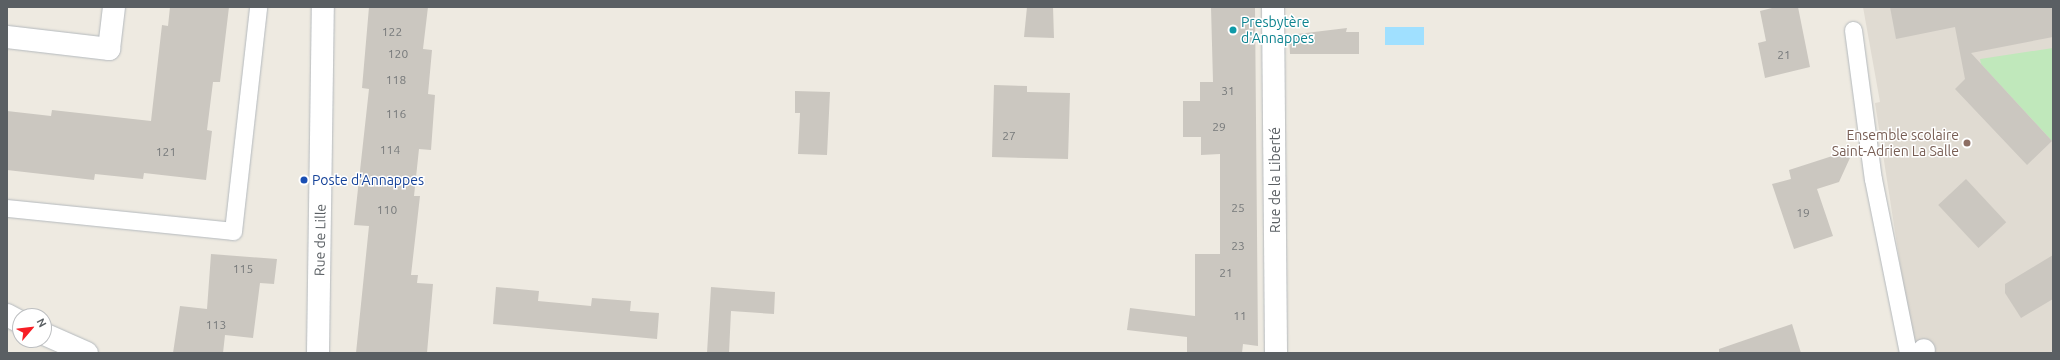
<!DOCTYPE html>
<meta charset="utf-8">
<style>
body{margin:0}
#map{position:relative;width:2060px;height:360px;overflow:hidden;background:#eeeae1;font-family:Ubuntu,sans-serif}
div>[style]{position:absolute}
.education>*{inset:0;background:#e0dbd2}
.green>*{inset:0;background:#c0e8bb}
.water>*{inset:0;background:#a0e0ff;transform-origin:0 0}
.building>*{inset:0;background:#cbc7c0;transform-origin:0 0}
.roads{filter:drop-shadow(0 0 1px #b4b9bd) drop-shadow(0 0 1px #b4b9bd)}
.service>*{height:17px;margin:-8.5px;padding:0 8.5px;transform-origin:8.5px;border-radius:8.5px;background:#fff}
.minor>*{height:22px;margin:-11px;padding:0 11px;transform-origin:11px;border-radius:11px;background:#fff}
.tertiary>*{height:22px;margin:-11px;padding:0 11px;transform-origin:11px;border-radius:11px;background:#fff}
.dots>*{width:11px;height:11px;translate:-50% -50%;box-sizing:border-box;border:2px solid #fff;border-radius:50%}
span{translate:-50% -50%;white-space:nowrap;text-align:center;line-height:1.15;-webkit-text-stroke:3px #fff;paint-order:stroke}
.number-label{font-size:12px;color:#76797a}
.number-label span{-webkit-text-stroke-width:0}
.culture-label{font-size:14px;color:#0d838f}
.left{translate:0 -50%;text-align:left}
.education-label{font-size:14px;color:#785e54}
.right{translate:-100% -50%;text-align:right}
.transit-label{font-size:14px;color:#164399}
.street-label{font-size:14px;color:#5a5f63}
.frame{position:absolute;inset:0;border:8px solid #5a5f63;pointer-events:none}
.north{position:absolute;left:12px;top:308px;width:40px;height:40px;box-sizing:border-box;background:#fff;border:1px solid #bdbfc1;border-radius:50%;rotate:62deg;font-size:11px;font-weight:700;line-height:16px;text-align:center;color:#5a5f63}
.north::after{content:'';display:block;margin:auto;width:14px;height:18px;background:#f71e25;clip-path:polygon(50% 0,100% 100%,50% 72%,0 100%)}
</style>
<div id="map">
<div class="education">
<div style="clip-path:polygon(1863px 7px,2053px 7px,2053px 353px,1928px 353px,1912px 341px,1875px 103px,1880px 102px)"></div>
</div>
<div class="green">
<div style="clip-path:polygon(2053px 48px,2053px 142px,1981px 64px,1980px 59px)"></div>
</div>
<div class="water">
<div style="left:1424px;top:27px;width:18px;height:39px;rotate:90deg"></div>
</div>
<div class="building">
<div style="clip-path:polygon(170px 7px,229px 7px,220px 82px,213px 82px,207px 130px,212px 131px,206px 180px,144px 173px,143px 179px,95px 174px,94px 180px,7px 170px,7px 111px,51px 116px,52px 110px,151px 121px,162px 25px,168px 26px)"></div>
<div style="clip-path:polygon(369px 7px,428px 7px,423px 49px,432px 50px,428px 94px,435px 95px,431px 150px,419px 149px,414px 196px,420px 196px,411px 275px,418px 275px,417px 283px,433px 284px,427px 353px,356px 353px,369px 226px,354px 225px,369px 89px,362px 88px)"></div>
<div style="clip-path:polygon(1027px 7px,1053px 7px,1054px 38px,1024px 37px)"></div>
<div style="clip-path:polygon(1211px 7px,1255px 7px,1258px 346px,1243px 344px,1242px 353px,1187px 353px,1187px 337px,1127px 330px,1130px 308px,1195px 316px,1195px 254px,1220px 254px,1220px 154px,1201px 155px,1201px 137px,1183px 137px,1183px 101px,1200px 101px,1200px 82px,1213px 82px)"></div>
<div style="clip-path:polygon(1776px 7px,1798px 7px,1810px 67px,1765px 78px,1758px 43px,1766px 41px,1760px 11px)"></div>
<div style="clip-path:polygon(1890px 7px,2053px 7px,2053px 37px,1971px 53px,2052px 141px,2027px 165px,1955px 89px,1965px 79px,1955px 27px,1896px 39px)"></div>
<div style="clip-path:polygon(1347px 28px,1346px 32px,1359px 32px,1359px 54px,1290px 54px,1289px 35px)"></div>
<div style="clip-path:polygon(994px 85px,1027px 86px,1027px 92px,1070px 93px,1068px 159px,992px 157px)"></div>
<div style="clip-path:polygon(795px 91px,830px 92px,827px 155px,798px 154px,800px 113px,795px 113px)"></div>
<div style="clip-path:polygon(1854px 149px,1839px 182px,1817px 189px,1833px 236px,1794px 249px,1772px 184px,1791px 179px,1789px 170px)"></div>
<div style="left:1966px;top:179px;width:59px;height:38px;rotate:47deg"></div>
<div style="clip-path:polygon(211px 254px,277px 259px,274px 284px,260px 283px,253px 338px,225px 335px,223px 353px,173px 353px,180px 306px,207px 309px)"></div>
<div style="clip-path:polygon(2053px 255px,2053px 299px,2021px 318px,2005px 293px,2005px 284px)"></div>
<div style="clip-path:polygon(496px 287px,539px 291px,538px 301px,591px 306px,592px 298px,631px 301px,630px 311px,659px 313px,657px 339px,493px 324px)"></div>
<div style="clip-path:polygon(711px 287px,775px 292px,774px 314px,731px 311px,729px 353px,707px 353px)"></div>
<div style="clip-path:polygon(1792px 324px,1801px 353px,1719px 353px,1719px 349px)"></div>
</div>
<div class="roads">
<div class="service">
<div style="left:1853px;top:30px;width:150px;rotate:82.4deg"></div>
<div style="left:1873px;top:179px;width:177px;rotate:78.6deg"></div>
<div style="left:7px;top:208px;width:227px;rotate:5.8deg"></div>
<div style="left:233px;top:231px;width:225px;rotate:-83.6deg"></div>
</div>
<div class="minor">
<div style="left:1273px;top:7px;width:346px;rotate:89.5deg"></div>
<div style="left:7px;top:37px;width:103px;rotate:6.7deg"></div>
<div style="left:109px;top:49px;width:42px;rotate:-83.2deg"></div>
<div style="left:7px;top:315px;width:15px;rotate:28deg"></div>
<div style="left:44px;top:334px;width:47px;rotate:23.8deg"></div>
<div style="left:1921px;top:353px;width:4px;rotate:-45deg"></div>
</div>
<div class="tertiary">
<div style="left:318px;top:353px;width:346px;rotate:-89.2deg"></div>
</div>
</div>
<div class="dots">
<div style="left:1233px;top:30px;background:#0f9aa8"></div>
<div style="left:1967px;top:143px;background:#8d6e63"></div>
<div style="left:304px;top:180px;background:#1a4fb4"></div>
</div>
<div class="number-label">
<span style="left:392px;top:32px">122</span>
<span style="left:398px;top:54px">120</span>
<span style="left:1784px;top:55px">21</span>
<span style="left:396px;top:80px">118</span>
<span style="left:1228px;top:91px">31</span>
<span style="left:396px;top:114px">116</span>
<span style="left:1219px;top:127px">29</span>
<span style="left:1009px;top:136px">27</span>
<span style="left:390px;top:150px">114</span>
<span style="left:166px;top:152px">121</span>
<span style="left:1238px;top:208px">25</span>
<span style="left:387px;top:210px">110</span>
<span style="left:1803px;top:213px">19</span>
<span style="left:1238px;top:246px">23</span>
<span style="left:243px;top:269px">115</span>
<span style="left:1226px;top:273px">21</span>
<span style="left:1240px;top:316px">11</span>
<span style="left:216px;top:325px">113</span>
</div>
<div class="culture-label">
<span class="left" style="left:1241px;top:30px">Presbytère<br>d'Annappes</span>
</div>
<div class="education-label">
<span class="right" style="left:1959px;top:143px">Ensemble scolaire<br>Saint-Adrien La Salle</span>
</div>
<div class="transit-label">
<span class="left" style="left:312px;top:180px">Poste d'Annappes</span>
</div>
<div class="street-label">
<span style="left:1275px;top:180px;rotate:-90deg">Rue de la Liberté</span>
<span style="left:320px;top:240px;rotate:-89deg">Rue de Lille</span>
</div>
<div class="frame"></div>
<div class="north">N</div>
</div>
